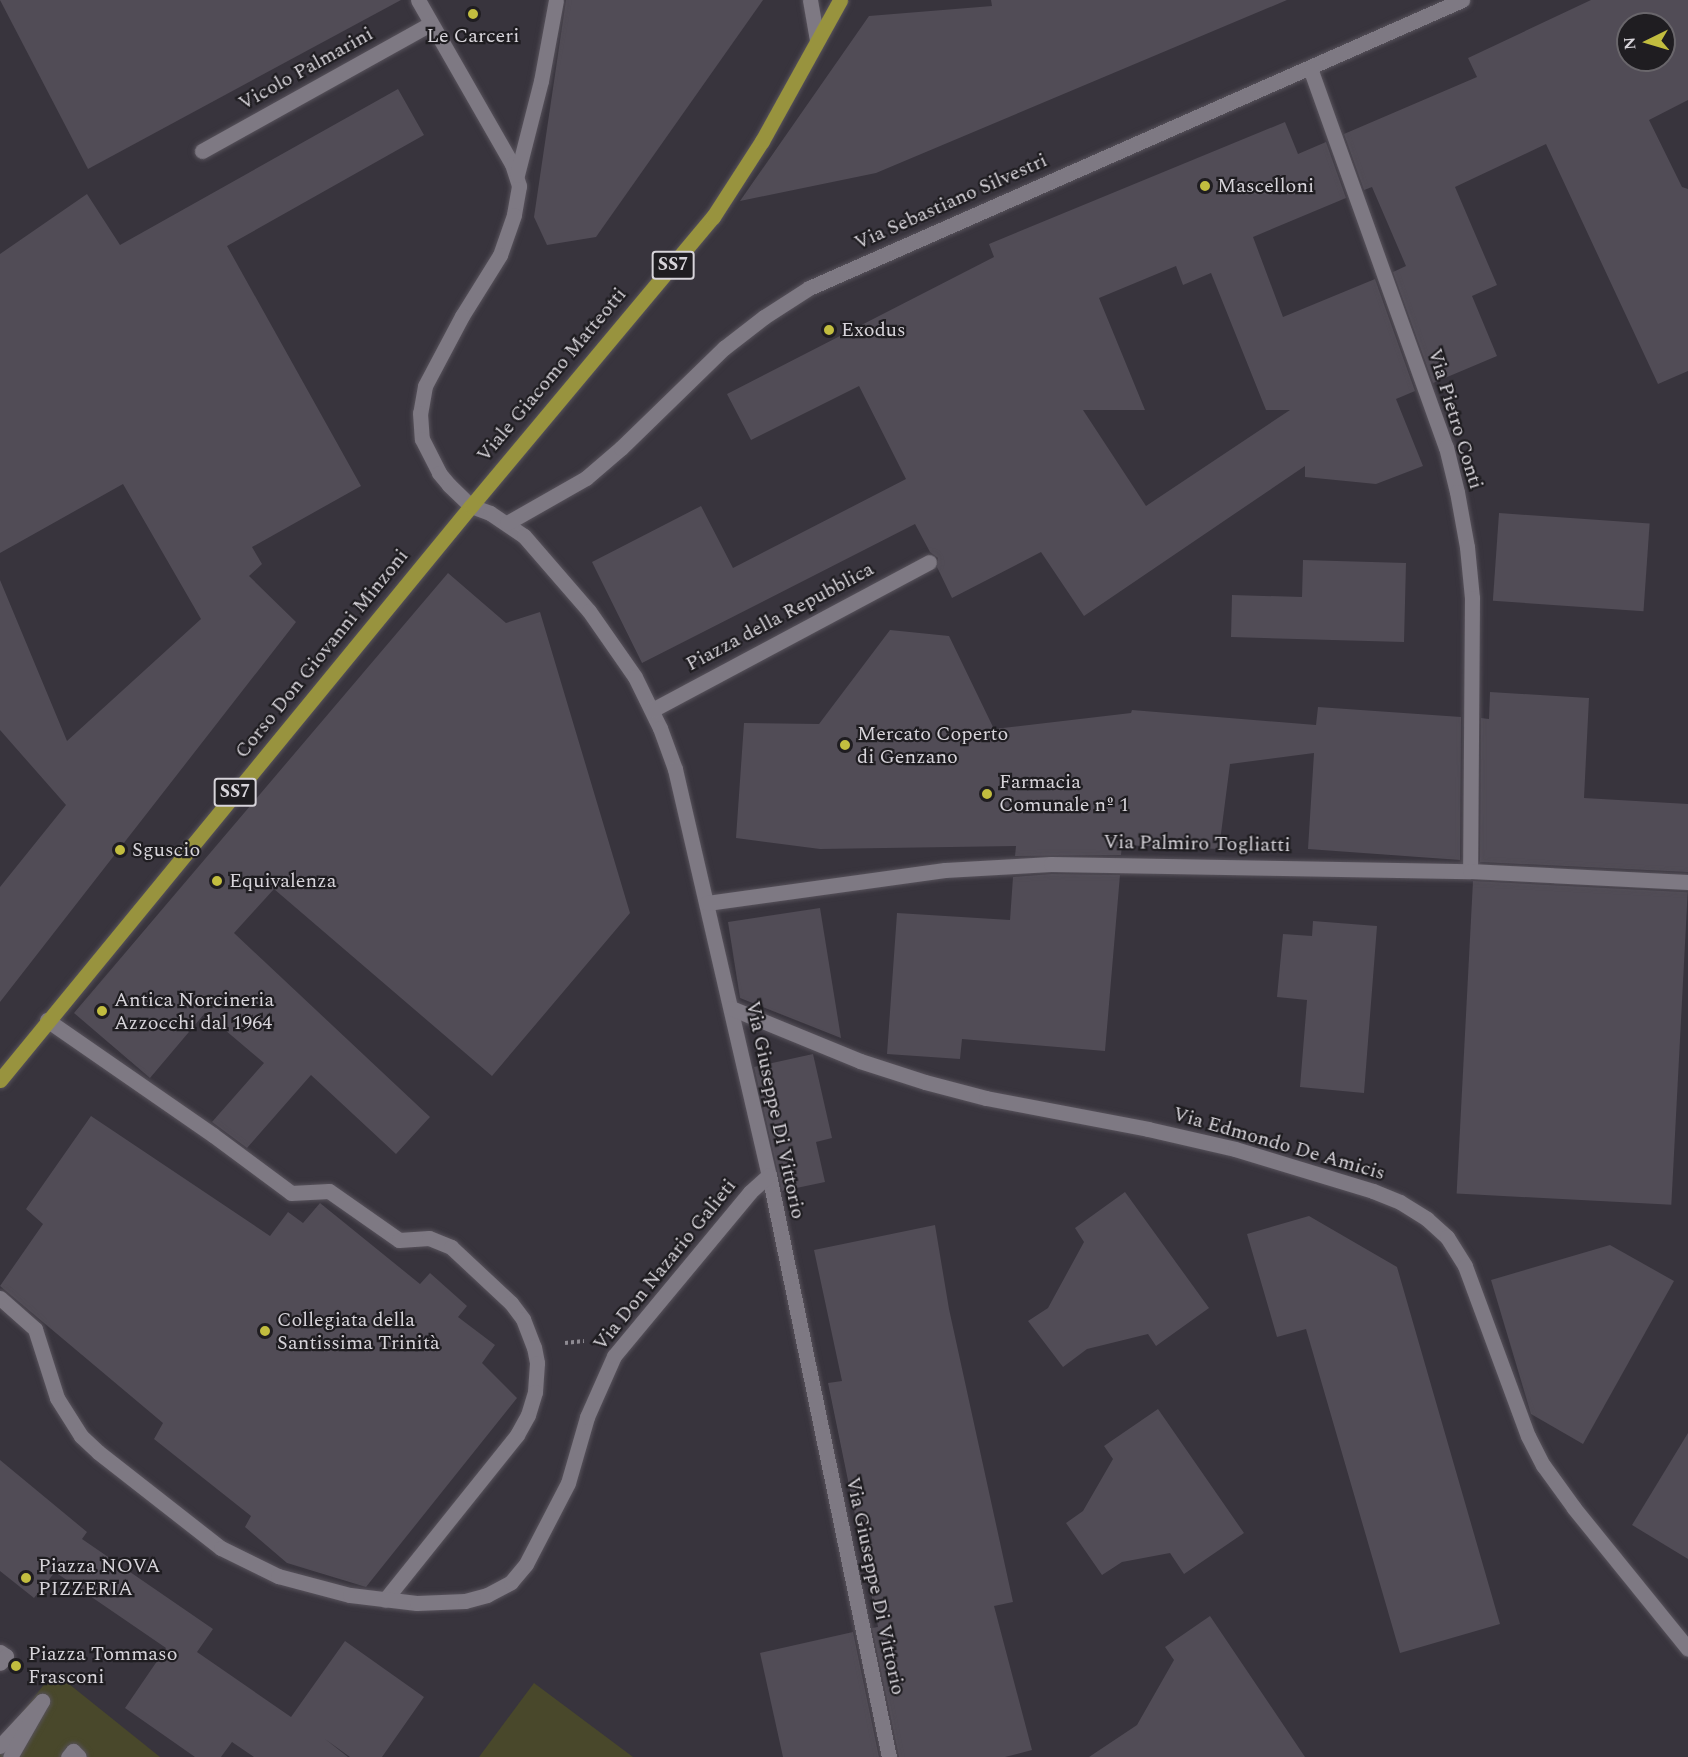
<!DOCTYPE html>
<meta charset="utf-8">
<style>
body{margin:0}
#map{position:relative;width:1688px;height:1757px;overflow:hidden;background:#38343d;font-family:Spectral,serif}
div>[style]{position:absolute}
.green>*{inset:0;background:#49482b}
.building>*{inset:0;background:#514c56;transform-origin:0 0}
.path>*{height:4px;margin-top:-2px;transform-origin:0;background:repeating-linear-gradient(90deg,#8e8a92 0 3px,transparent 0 6px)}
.roads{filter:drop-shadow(0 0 2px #57525b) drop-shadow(0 0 2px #57525b)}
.minor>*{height:15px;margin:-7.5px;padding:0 7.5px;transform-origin:7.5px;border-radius:7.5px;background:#7e7983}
.major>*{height:15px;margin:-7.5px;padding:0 7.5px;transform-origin:7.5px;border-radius:7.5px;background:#98933e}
.dots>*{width:16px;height:16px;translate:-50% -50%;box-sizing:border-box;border:3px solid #1f1d21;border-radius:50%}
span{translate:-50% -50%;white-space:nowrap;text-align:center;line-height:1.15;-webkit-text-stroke:4.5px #1f1d21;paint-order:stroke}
.shield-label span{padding:2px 4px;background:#1f1d21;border:2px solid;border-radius:4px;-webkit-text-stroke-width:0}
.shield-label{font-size:18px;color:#d7d4da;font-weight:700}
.poi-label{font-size:20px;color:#d7d4da}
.left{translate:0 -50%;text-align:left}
.street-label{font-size:20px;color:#d7d4da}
.north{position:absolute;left:1616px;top:12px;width:60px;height:60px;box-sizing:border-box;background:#1f1d21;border:2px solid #69666b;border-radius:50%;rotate:265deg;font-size:16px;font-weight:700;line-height:24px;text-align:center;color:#d7d4da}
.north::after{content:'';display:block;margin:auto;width:21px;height:27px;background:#c2bd3f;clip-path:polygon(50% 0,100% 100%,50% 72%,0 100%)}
</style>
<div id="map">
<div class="green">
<div style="clip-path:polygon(54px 1672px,160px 1757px,0 1757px,0 1740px)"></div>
<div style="clip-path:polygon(534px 1683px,633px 1757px,479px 1757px)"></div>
</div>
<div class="building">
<div style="clip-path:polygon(0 0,401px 0,88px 169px)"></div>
<div style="clip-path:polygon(566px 0,763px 0,596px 237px,547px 245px,534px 217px)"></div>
<div style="clip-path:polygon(991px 0,1287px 0,876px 173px,740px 201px,869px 16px,992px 6px)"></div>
<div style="clip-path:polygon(evenodd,1591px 0,1688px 0,1688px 100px,1649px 120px,1682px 187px,1688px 189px,1688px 371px,1658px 384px,1546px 144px,1455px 187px,1497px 285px,1472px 296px,1497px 356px,1433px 383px,1393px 272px,1406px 266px,1372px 187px,1364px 190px,1344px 134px,1477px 77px,1468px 58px,1591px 0,1628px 24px,1664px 24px,1664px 60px,1628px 60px,1628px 24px)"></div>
<div style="clip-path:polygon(398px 89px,424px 135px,227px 246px,361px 486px,252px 547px,262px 564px,249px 576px,296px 622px,0 1002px,0 887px,66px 805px,0 730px,0 580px,67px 741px,201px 619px,123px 484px,0 553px,0 254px,87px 194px,120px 245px)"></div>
<div style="clip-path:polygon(evenodd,1285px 122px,1298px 154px,1326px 142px,1346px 198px,1253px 237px,1283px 317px,1375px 279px,1415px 391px,1396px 399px,1423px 466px,1376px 484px,1305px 477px,1305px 466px,1084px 616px,1041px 552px,952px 598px,937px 567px,938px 558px,930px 552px,915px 524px,642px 663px,592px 562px,701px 506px,733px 568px,906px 479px,859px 386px,751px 440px,727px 394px,994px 257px,989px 244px,1285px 122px,1176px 266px,1183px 285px,1211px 273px,1266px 410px,1290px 410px,1146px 506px,1083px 410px,1145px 410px,1099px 298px,1176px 266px)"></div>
<div style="left:1499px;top:513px;width:151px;height:88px;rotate:4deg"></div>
<div style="clip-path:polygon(1303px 560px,1406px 563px,1404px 642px,1231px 637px,1232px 595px,1302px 597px)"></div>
<div style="clip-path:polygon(448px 573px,506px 623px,540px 612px,630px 913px,492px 1076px,274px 889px,234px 933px,430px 1117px,396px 1154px,311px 1075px,247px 1148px,212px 1122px,264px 1063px,205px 1013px,150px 1078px,74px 1013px)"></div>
<div style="clip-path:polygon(890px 630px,949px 636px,994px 729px,1131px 713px,1132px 710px,1316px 725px,1318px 707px,1461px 717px,1460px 860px,1308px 849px,1314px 753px,1230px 764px,1219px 849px,1122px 845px,1121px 855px,1015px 856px,1016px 846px,820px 849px,736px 838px,744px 723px,819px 724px)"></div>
<div style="clip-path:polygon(1490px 692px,1589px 698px,1584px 798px,1688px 804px,1688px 872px,1480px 862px,1481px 718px,1489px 719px)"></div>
<div style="clip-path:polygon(1051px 874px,1120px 875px,1105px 1051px,962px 1039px,960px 1059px,887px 1054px,897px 913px,1010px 920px,1013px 877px)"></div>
<div style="left:1473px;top:881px;width:215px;height:313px;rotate:3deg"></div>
<div style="clip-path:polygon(820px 908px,841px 1038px,740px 998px,728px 922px)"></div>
<div style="clip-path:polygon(1313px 921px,1377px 926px,1364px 1093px,1300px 1087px,1307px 1000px,1277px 997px,1283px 934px,1312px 936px)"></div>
<div style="clip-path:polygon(813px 1054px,832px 1138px,816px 1142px,825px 1182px,782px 1191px,754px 1067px)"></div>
<div style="clip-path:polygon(91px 1116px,270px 1236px,288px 1212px,303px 1223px,320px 1203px,420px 1284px,430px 1273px,467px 1306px,458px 1317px,495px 1345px,482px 1363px,517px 1398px,366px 1587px,287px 1563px,245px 1527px,251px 1516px,154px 1439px,163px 1423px,0 1286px,43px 1224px,26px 1209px)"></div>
<div style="clip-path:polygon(1125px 1192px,1209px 1308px,1156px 1346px,1148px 1334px,1087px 1349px,1063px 1367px,1028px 1321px,1048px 1308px,1084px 1242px,1075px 1228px)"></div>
<div style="clip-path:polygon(1309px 1216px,1397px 1267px,1500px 1624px,1400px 1653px,1306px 1329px,1277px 1337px,1247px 1234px)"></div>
<div style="clip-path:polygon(935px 1225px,949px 1309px,1013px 1602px,994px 1606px,1032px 1750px,1005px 1757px,899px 1757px,872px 1628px,878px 1627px,828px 1383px,842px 1381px,814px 1250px)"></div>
<div style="clip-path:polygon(1610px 1245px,1674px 1281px,1583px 1444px,1531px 1414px,1491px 1280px)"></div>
<div style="clip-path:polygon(1158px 1409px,1244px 1533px,1184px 1574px,1170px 1553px,1122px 1562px,1102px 1575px,1066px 1523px,1083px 1511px,1113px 1459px,1104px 1446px)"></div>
<div style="clip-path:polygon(1688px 1433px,1688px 1559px,1632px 1525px)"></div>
<div style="clip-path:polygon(0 1460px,87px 1532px,82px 1539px,213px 1629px,197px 1652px,291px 1717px,345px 1641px,424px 1697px,382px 1757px,350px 1757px,325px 1739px,348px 1757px,254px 1757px,232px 1742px,221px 1757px,195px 1757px,125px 1708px,166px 1648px,55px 1572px,34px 1598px,0 1571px)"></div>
<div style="clip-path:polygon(1210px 1616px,1305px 1757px,1089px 1757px,1137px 1725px,1174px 1660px,1165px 1647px)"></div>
<div style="clip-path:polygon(853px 1632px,879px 1757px,783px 1757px,760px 1653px)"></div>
</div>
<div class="path">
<div style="left:565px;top:1343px;width:19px;rotate:-6deg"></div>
</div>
<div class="roads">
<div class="minor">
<div style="left:418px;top:0;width:189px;rotate:60.2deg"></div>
<div style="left:512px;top:164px;width:23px;rotate:72deg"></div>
<div style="left:519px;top:186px;width:29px;rotate:100deg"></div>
<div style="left:514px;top:215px;width:42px;rotate:109.3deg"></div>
<div style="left:500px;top:255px;width:72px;rotate:121.9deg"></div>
<div style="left:462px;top:316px;width:79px;rotate:117.9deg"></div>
<div style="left:425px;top:386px;width:27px;rotate:100deg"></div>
<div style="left:420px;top:413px;width:26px;rotate:86deg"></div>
<div style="left:422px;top:439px;width:38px;rotate:63deg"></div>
<div style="left:439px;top:473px;width:16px;rotate:50deg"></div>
<div style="left:449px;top:485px;width:30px;rotate:44deg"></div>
<div style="left:471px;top:506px;width:20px;rotate:20deg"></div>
<div style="left:490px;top:513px;width:41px;rotate:34.1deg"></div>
<div style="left:524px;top:536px;width:99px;rotate:49.1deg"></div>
<div style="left:589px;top:611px;width:80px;rotate:55.1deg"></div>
<div style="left:635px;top:677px;width:57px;rotate:63.9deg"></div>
<div style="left:660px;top:728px;width:44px;rotate:69.9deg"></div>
<div style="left:675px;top:769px;width:417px;rotate:77deg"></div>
<div style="left:769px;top:1175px;width:594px;rotate:78.35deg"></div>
<div style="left:810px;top:0;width:41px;rotate:80.1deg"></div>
<div style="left:1310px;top:68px;width:403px;rotate:70.3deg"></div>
<div style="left:1446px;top:447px;width:46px;rotate:76.3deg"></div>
<div style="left:1457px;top:492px;width:56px;rotate:79.7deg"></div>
<div style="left:1467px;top:547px;width:51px;rotate:84.4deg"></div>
<div style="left:1472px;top:598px;width:273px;rotate:90.4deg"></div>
<div style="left:202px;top:151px;width:261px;rotate:-29.1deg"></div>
<div style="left:517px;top:175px;width:97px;rotate:-75.7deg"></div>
<div style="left:541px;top:81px;width:82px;rotate:-79.5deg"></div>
<div style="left:507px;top:523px;width:91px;rotate:-29.7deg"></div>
<div style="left:586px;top:478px;width:46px;rotate:-40.6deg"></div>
<div style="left:621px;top:448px;width:144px;rotate:-44.2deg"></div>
<div style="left:724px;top:348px;width:51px;rotate:-37.8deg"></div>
<div style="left:764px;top:317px;width:54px;rotate:-32.8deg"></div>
<div style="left:809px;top:288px;width:714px;rotate:-23.8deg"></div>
<div style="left:652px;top:710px;width:314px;rotate:-28.1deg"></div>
<div style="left:707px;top:903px;width:240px;rotate:-7.9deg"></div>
<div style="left:945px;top:870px;width:106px;rotate:-3.2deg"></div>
<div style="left:1051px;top:864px;width:419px;rotate:1deg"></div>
<div style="left:1470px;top:871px;width:218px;rotate:2.9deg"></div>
<div style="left:731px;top:1008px;width:139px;rotate:22.3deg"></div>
<div style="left:860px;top:1061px;width:68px;rotate:17.9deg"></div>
<div style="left:925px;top:1082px;width:63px;rotate:14.7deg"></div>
<div style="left:986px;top:1098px;width:165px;rotate:10.8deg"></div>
<div style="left:1148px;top:1129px;width:89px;rotate:12.9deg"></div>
<div style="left:1235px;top:1149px;width:144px;rotate:16.9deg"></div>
<div style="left:1373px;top:1191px;width:29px;rotate:22deg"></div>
<div style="left:1400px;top:1202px;width:32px;rotate:32deg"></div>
<div style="left:1427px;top:1219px;width:27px;rotate:42deg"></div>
<div style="left:1447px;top:1237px;width:34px;rotate:58deg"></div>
<div style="left:1465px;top:1266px;width:181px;rotate:69.7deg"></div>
<div style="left:1528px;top:1436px;width:33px;rotate:63deg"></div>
<div style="left:1543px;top:1465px;width:53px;rotate:54.2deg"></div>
<div style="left:1574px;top:1508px;width:181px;rotate:51deg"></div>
<div style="left:47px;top:1020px;width:202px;rotate:34.7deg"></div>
<div style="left:213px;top:1135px;width:97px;rotate:36.6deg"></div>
<div style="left:291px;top:1193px;width:38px;rotate:-3deg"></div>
<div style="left:329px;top:1191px;width:85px;rotate:35deg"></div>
<div style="left:399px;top:1240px;width:30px;rotate:-4deg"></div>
<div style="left:429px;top:1238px;width:24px;rotate:22deg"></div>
<div style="left:451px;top:1247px;width:82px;rotate:43deg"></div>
<div style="left:511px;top:1303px;width:20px;rotate:53deg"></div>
<div style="left:523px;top:1319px;width:30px;rotate:69deg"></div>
<div style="left:534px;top:1347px;width:16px;rotate:79deg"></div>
<div style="left:537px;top:1363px;width:29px;rotate:94deg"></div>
<div style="left:535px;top:1392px;width:24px;rotate:107deg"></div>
<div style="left:528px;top:1415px;width:23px;rotate:119deg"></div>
<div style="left:517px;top:1435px;width:211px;rotate:128.7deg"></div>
<div style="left:0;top:1298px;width:47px;rotate:41.5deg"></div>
<div style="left:35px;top:1329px;width:72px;rotate:72.3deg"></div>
<div style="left:57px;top:1398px;width:45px;rotate:57.7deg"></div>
<div style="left:81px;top:1436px;width:23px;rotate:43deg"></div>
<div style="left:98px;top:1452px;width:156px;rotate:38deg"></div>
<div style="left:221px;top:1548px;width:64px;rotate:26.2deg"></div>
<div style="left:278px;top:1576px;width:74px;rotate:14.8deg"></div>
<div style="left:350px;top:1595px;width:67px;rotate:6.8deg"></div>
<div style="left:417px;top:1603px;width:48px;rotate:-2.4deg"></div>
<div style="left:465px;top:1601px;width:23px;rotate:-15deg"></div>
<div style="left:487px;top:1595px;width:27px;rotate:-28deg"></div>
<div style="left:511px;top:1582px;width:23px;rotate:-50deg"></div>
<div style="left:526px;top:1564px;width:91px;rotate:-62.6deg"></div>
<div style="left:568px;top:1483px;width:69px;rotate:-73.9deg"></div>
<div style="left:587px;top:1417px;width:67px;rotate:-66.1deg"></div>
<div style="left:614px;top:1356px;width:213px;rotate:-50.3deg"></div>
<div style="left:750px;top:1192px;width:25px;rotate:-42deg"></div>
<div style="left:0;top:1652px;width:7px;rotate:34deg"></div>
<div style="left:6px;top:1656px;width:9px;rotate:131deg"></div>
<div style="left:0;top:1746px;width:62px;rotate:-47deg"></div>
<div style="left:42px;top:1701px;width:64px;rotate:119.7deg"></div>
<div style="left:68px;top:1757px;width:8px;rotate:-50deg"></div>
<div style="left:73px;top:1751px;width:8px;rotate:45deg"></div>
</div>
<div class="major">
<div style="left:0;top:1080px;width:743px;rotate:-50.63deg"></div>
<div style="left:471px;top:506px;width:377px;rotate:-50.1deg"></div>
<div style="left:713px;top:217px;width:90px;rotate:-57.2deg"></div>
<div style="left:762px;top:141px;width:161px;rotate:-61deg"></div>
</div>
</div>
<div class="dots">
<div style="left:473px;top:14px;background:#c2bd3f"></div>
<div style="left:1205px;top:186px;background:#c2bd3f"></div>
<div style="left:829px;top:330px;background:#c2bd3f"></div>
<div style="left:845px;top:745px;background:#c2bd3f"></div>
<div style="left:987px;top:794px;background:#c2bd3f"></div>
<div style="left:120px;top:850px;background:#c2bd3f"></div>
<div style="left:217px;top:881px;background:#c2bd3f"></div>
<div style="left:102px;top:1011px;background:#c2bd3f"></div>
<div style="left:265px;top:1331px;background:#c2bd3f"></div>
<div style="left:26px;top:1578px;background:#c2bd3f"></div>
<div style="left:16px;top:1666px;background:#c2bd3f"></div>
</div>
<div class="shield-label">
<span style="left:673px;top:265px">SS7</span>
<span style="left:235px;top:792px">SS7</span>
</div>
<div class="poi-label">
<span style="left:473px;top:36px">Le Carceri</span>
<span class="left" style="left:1217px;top:186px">Mascelloni</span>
<span class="left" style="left:841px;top:330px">Exodus</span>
<span class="left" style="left:857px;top:746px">Mercato Coperto<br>di Genzano</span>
<span class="left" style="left:999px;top:794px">Farmacia<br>Comunale nº 1</span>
<span class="left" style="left:132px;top:850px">Sguscio</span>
<span class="left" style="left:229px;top:881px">Equivalenza</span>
<span class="left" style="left:114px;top:1012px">Antica Norcineria<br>Azzocchi dal 1964</span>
<span class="left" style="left:277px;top:1332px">Collegiata della<br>Santissima Trinità</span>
<span class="left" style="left:38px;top:1578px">Piazza NOVA<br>PIZZERIA</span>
<span class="left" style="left:28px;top:1666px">Piazza Tommaso<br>Frasconi</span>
</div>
<div class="street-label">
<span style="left:306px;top:69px;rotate:-29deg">Vicolo Palmarini</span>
<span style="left:951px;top:202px;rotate:-24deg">Via Sebastiano Silvestri</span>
<span style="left:552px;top:375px;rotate:-50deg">Viale Giacomo Matteotti</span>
<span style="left:1455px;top:419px;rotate:73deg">Via Pietro Conti</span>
<span style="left:780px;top:617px;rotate:-28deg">Piazza della Repubblica</span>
<span style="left:322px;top:654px;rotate:-51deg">Corso Don Giovanni Minzoni</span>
<span style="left:1197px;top:844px;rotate:1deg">Via Palmiro Togliatti</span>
<span style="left:775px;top:1110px;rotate:78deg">Via Giuseppe Di Vittorio</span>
<span style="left:1279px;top:1144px;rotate:16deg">Via Edmondo De Amicis</span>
<span style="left:665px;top:1265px;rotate:-51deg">Via Don Nazario Galieti</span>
<span style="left:875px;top:1586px;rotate:78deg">Via Giuseppe Di Vittorio</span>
</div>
<div class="north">N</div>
</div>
